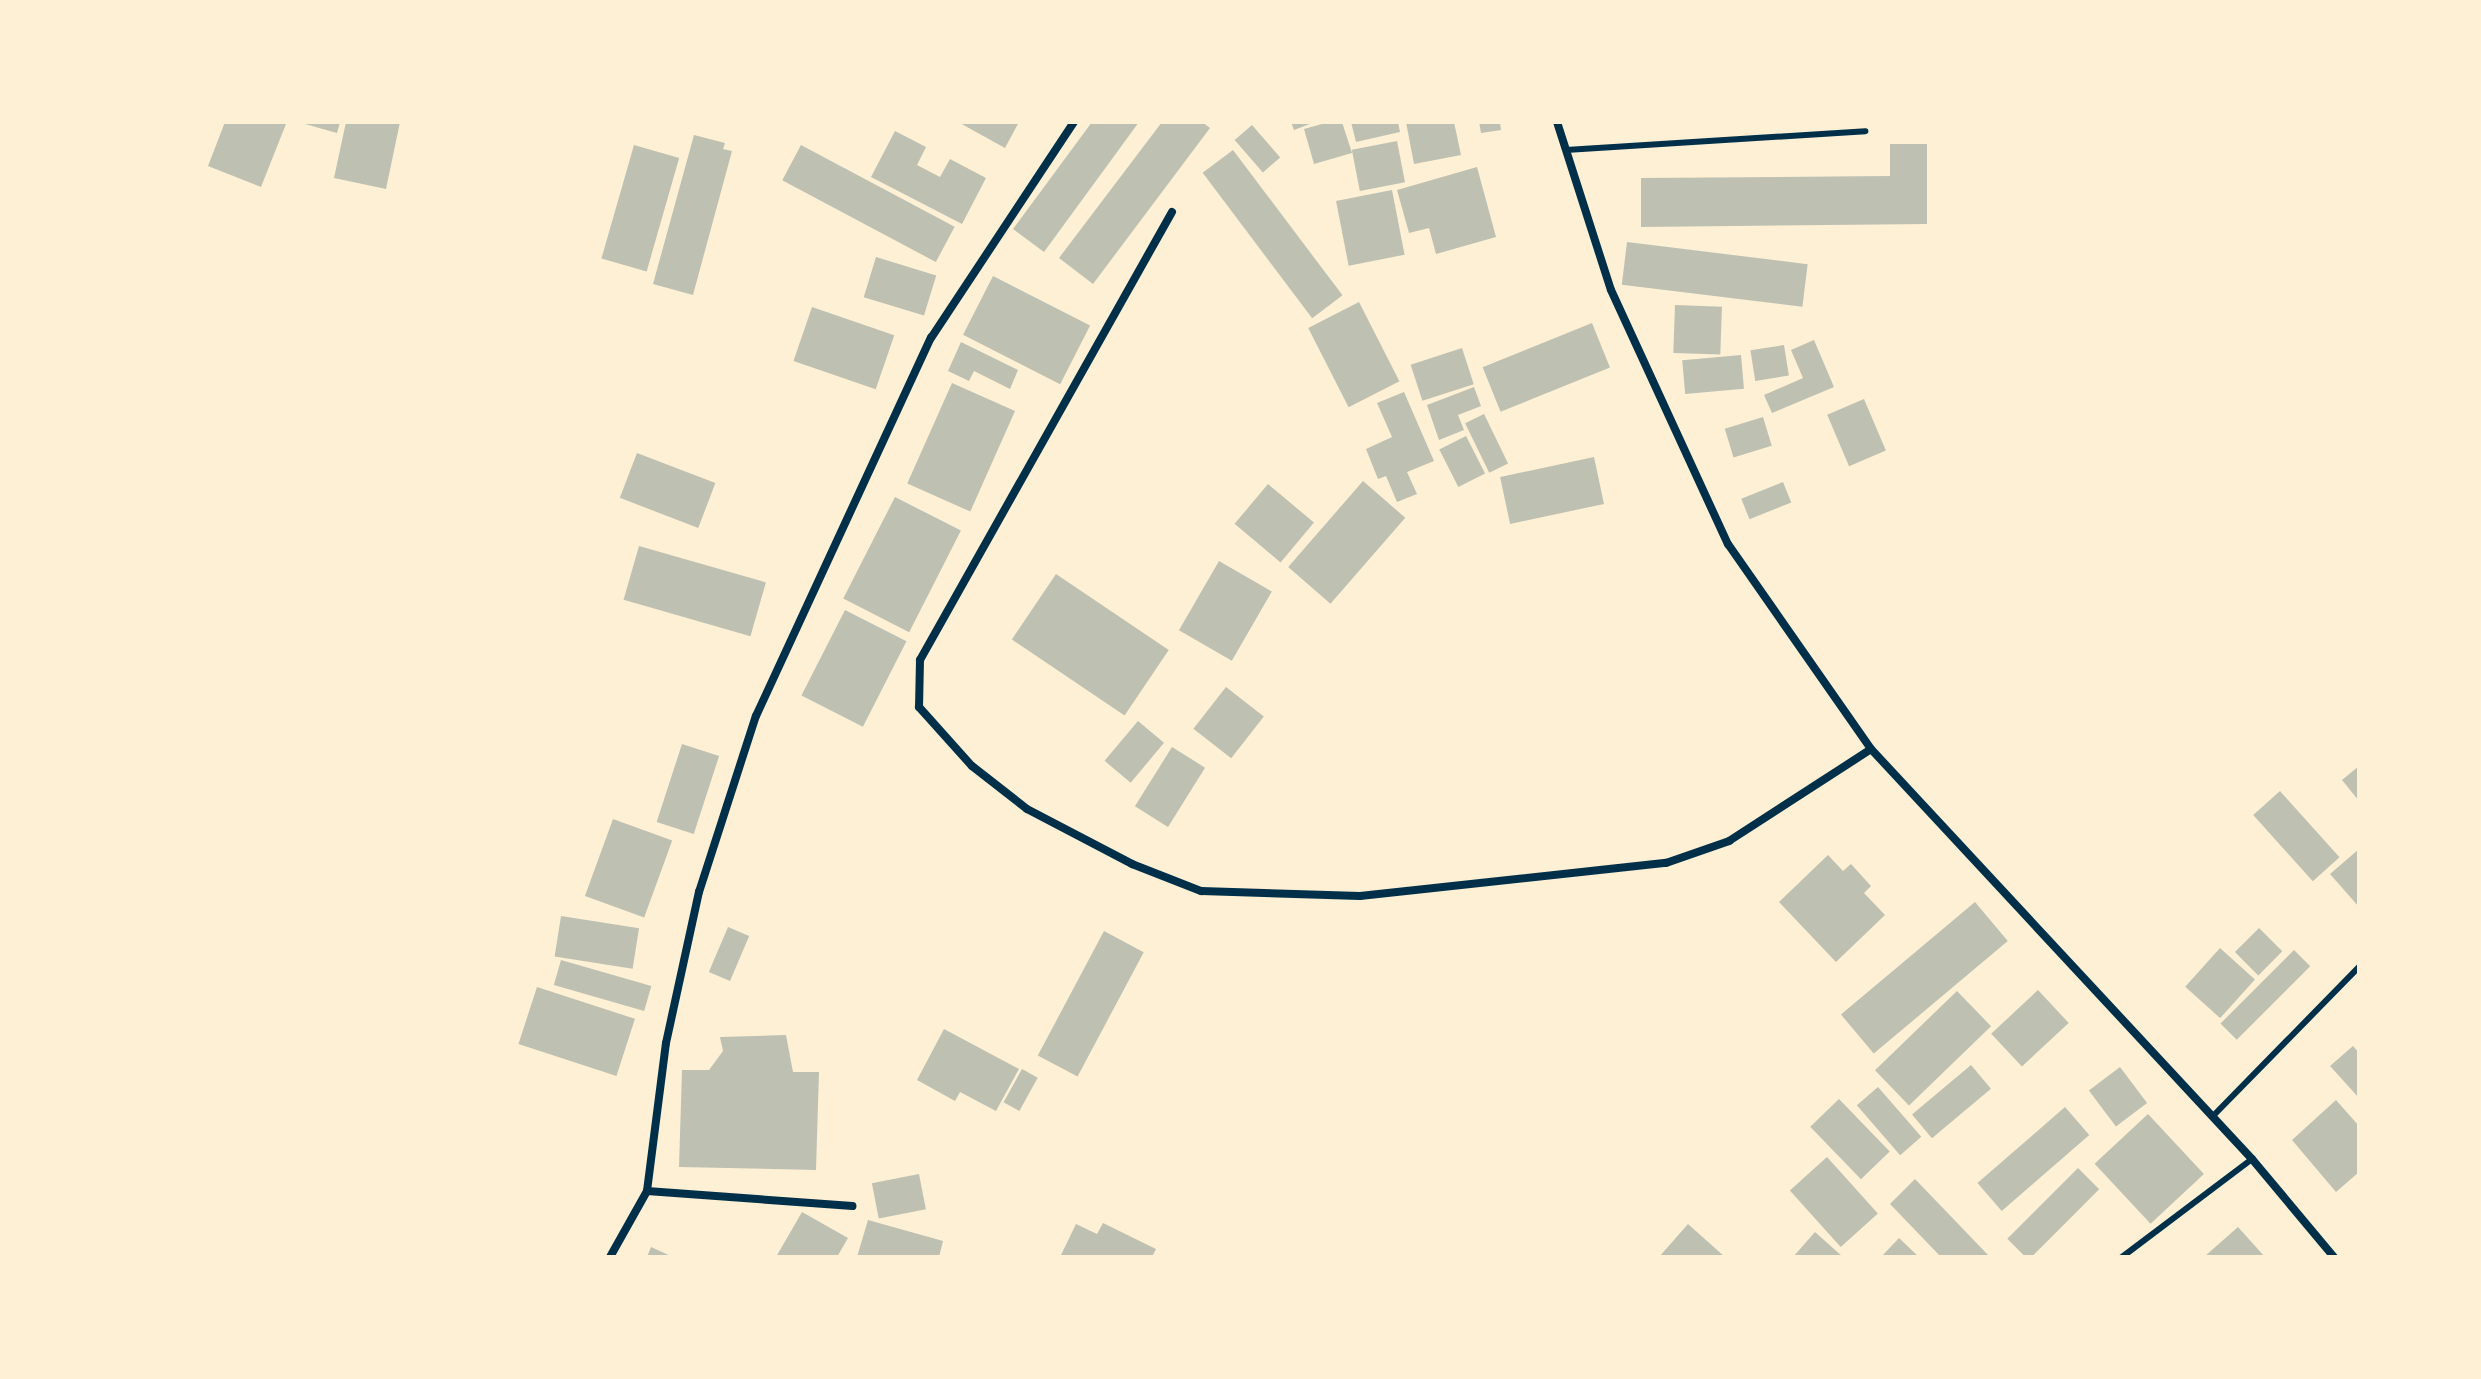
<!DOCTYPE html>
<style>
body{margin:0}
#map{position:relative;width:2481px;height:1379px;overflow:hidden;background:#fdf0d5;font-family:Arial,sans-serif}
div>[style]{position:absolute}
.building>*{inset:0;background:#bec0b2;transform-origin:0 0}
.service>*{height:6px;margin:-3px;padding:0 3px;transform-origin:3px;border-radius:3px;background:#003049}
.minor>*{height:8px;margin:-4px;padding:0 4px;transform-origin:4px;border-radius:4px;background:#003049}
span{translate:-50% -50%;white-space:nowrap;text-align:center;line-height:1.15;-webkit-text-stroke:6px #fdf0d5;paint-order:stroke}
.frame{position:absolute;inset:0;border:124px solid #fdf0d5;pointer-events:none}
</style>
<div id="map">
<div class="building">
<div style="clip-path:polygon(225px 122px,286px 124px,261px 187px,208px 166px)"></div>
<div style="clip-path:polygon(298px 122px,340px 122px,337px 133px)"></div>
<div style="clip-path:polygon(346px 122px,400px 122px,386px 189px,334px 178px)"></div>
<div style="clip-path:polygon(958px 122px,1019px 122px,1005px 148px)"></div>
<div style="clip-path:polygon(1092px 122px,1139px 122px,1044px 252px,1013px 229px)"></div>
<div style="clip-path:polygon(1162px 122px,1202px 122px,1210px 128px,1093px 284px,1059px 258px)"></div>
<div style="clip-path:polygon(1291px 122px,1315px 122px,1294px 130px)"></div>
<div style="clip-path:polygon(1329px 122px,1342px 122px,1352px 153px,1314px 164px,1304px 129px)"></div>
<div style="clip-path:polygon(1351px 122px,1398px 122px,1400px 132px,1356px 142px)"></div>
<div style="clip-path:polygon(1406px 122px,1454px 122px,1461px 155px,1414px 164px)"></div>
<div style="clip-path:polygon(1479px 122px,1500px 122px,1501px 130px,1481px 133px)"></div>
<div style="left:1252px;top:125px;width:43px;height:23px;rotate:49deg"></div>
<div style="clip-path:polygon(895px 131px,926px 147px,917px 165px,940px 177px,950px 159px,986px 178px,962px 224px,871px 177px)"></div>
<div style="clip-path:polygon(694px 135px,725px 143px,723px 149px,732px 151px,693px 295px,653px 284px)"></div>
<div style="left:1397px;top:141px;width:42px;height:46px;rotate:79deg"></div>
<div style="clip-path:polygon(1890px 144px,1927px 144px,1927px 224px,1641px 227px,1641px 178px,1890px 176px)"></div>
<div style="left:634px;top:145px;width:47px;height:118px;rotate:16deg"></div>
<div style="left:801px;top:145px;width:174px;height:40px;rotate:28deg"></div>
<div style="left:1233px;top:150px;width:182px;height:38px;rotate:53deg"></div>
<div style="clip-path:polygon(1477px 167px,1496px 237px,1436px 254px,1429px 228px,1409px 233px,1397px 190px)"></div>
<div style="left:1392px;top:190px;width:66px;height:57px;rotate:79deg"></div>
<div style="left:1627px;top:242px;width:182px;height:43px;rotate:7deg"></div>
<div style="left:876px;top:257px;width:63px;height:42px;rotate:17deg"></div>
<div style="left:993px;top:276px;width:109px;height:66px;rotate:27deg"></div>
<div style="left:1359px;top:302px;width:89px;height:57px;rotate:63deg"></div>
<div style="left:1675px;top:305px;width:47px;height:48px;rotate:2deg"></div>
<div style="left:812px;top:307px;width:87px;height:57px;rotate:19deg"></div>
<div style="left:1592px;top:323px;width:48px;height:118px;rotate:68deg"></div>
<div style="clip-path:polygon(1814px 340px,1834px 387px,1772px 413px,1764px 395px,1803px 378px,1791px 350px)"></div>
<div style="clip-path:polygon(961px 342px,1018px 370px,1010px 389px,974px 371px,969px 381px,948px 371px)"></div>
<div style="left:1784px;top:345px;width:31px;height:34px;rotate:81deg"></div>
<div style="left:1462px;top:348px;width:38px;height:54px;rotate:72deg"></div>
<div style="left:1741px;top:355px;width:34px;height:59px;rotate:85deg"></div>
<div style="left:952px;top:383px;width:69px;height:110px;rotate:24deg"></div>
<div style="clip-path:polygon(1474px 387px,1481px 406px,1458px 415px,1464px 430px,1439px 440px,1427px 405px)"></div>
<div style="clip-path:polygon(1404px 392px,1434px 461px,1407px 472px,1417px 494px,1397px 502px,1386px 476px,1378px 479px,1366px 449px,1392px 437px,1377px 403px)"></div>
<div style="left:1864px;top:399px;width:56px;height:40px;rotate:67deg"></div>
<div style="left:1484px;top:414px;width:55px;height:21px;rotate:64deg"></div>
<div style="left:1763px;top:417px;width:30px;height:40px;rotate:73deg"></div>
<div style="left:1466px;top:436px;width:42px;height:30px;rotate:63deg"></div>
<div style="left:637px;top:453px;width:84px;height:48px;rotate:21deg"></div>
<div style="left:1594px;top:457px;width:48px;height:96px;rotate:78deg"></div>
<div style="left:1363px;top:481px;width:56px;height:114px;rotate:41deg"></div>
<div style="left:1783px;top:482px;width:22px;height:45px;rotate:68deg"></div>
<div style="left:1268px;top:484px;width:60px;height:52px;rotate:40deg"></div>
<div style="left:895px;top:497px;width:74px;height:114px;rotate:27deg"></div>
<div style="left:639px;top:546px;width:132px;height:56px;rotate:16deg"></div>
<div style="left:1219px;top:561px;width:61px;height:80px;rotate:30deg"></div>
<div style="left:1056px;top:574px;width:136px;height:79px;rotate:34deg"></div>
<div style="left:845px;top:610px;width:69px;height:96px;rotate:27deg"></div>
<div style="left:1226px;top:687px;width:48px;height:53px;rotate:38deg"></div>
<div style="left:1138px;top:721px;width:34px;height:52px;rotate:40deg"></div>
<div style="left:682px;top:744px;width:39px;height:82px;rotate:18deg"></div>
<div style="left:1172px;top:747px;width:39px;height:70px;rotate:32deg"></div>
<div style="clip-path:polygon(2359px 766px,2359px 801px,2342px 780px)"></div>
<div style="left:2280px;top:791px;width:89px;height:36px;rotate:48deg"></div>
<div style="left:613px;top:819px;width:63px;height:82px;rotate:20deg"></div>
<div style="clip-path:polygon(2359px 849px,2359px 907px,2330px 874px)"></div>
<div style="clip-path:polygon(1828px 855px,1843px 871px,1851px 864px,1871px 886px,1864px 893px,1885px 915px,1836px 962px,1779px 902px)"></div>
<div style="left:1975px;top:902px;width:51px;height:175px;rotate:50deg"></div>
<div style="left:561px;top:916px;width:79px;height:41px;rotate:9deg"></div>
<div style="left:728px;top:927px;width:23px;height:49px;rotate:23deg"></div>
<div style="left:2259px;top:928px;width:33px;height:34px;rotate:45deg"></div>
<div style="left:1104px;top:931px;width:45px;height:141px;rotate:28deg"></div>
<div style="left:2220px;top:948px;width:47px;height:52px;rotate:42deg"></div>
<div style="left:2294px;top:950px;width:23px;height:104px;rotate:45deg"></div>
<div style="left:561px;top:960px;width:94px;height:26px;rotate:16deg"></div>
<div style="left:537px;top:987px;width:103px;height:60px;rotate:18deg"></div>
<div style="left:2038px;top:990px;width:45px;height:64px;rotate:47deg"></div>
<div style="left:1957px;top:991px;width:49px;height:114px;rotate:46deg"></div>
<div style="clip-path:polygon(944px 1029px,1019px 1069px,996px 1111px,960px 1092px,955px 1101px,917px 1080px)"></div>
<div style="clip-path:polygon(786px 1035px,793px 1072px,819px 1072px,816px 1170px,679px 1167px,682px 1070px,709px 1070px,723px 1051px,720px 1037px)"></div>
<div style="clip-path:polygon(2353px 1046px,2359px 1053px,2359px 1098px,2330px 1066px)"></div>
<div style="left:1971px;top:1065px;width:31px;height:77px;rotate:50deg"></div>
<div style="left:2120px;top:1067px;width:45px;height:39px;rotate:53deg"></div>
<div style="left:1022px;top:1069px;width:18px;height:38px;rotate:29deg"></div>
<div style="left:1878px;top:1087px;width:66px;height:28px;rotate:49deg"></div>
<div style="left:1839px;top:1099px;width:73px;height:40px;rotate:46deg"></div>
<div style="clip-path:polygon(2336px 1100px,2359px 1126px,2359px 1172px,2336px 1192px,2292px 1140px)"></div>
<div style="left:2065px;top:1107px;width:37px;height:116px;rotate:49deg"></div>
<div style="left:2148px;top:1114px;width:82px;height:73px;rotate:47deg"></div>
<div style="left:1827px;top:1157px;width:76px;height:50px;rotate:48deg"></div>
<div style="left:2078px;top:1168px;width:30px;height:100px;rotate:45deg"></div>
<div style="left:919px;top:1174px;width:36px;height:48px;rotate:79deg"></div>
<div style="clip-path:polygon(1915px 1179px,1990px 1257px,1941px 1257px,1890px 1204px)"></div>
<div style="clip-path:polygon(802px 1212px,848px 1238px,837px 1257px,776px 1257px)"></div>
<div style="clip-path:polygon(868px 1220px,943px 1241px,939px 1257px,857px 1257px)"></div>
<div style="clip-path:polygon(1103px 1223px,1156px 1249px,1152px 1257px,1060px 1257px,1076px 1224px,1097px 1234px)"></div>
<div style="clip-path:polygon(1688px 1224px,1725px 1257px,1659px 1257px)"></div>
<div style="clip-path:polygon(2238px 1227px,2265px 1257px,2204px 1257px)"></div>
<div style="clip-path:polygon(1815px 1232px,1843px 1257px,1793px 1257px)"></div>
<div style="clip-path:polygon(1899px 1238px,1919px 1257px,1881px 1257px)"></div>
<div style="clip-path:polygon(651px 1247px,673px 1257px,647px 1257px)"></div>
</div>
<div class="service">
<div style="left:1566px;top:150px;width:300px;rotate:-3.6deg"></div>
<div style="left:2213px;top:1116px;width:209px;rotate:-45.6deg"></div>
<div style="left:2122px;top:1257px;width:163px;rotate:-37deg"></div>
</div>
<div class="minor">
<div style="left:1557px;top:122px;width:176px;rotate:72.2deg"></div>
<div style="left:1611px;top:290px;width:280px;rotate:65.3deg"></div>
<div style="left:1728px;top:544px;width:250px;rotate:55.1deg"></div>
<div style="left:1871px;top:749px;width:560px;rotate:47.1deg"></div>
<div style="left:2252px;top:1159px;width:128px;rotate:50.1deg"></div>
<div style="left:1172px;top:212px;width:514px;rotate:119.36deg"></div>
<div style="left:920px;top:660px;width:47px;rotate:91.2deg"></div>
<div style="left:919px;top:707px;width:79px;rotate:48.1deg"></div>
<div style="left:972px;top:766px;width:70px;rotate:38deg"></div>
<div style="left:1027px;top:809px;width:119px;rotate:27.6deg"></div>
<div style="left:1132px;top:864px;width:74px;rotate:21.4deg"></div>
<div style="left:1201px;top:891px;width:159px;rotate:1.8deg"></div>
<div style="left:1360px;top:896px;width:308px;rotate:-6.2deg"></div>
<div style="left:1666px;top:863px;width:67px;rotate:-19.2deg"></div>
<div style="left:1729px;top:841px;width:169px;rotate:-32.9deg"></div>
<div style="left:647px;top:1191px;width:206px;rotate:4.2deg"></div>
<div style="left:610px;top:1257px;width:76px;rotate:-60.7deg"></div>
<div style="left:647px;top:1191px;width:149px;rotate:-82.7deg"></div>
<div style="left:666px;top:1043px;width:155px;rotate:-77.7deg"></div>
<div style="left:699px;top:892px;width:185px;rotate:-72.1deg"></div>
<div style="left:756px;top:716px;width:417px;rotate:-65.2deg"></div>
<div style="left:931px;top:338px;width:259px;rotate:-56.5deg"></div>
</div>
<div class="frame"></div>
</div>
